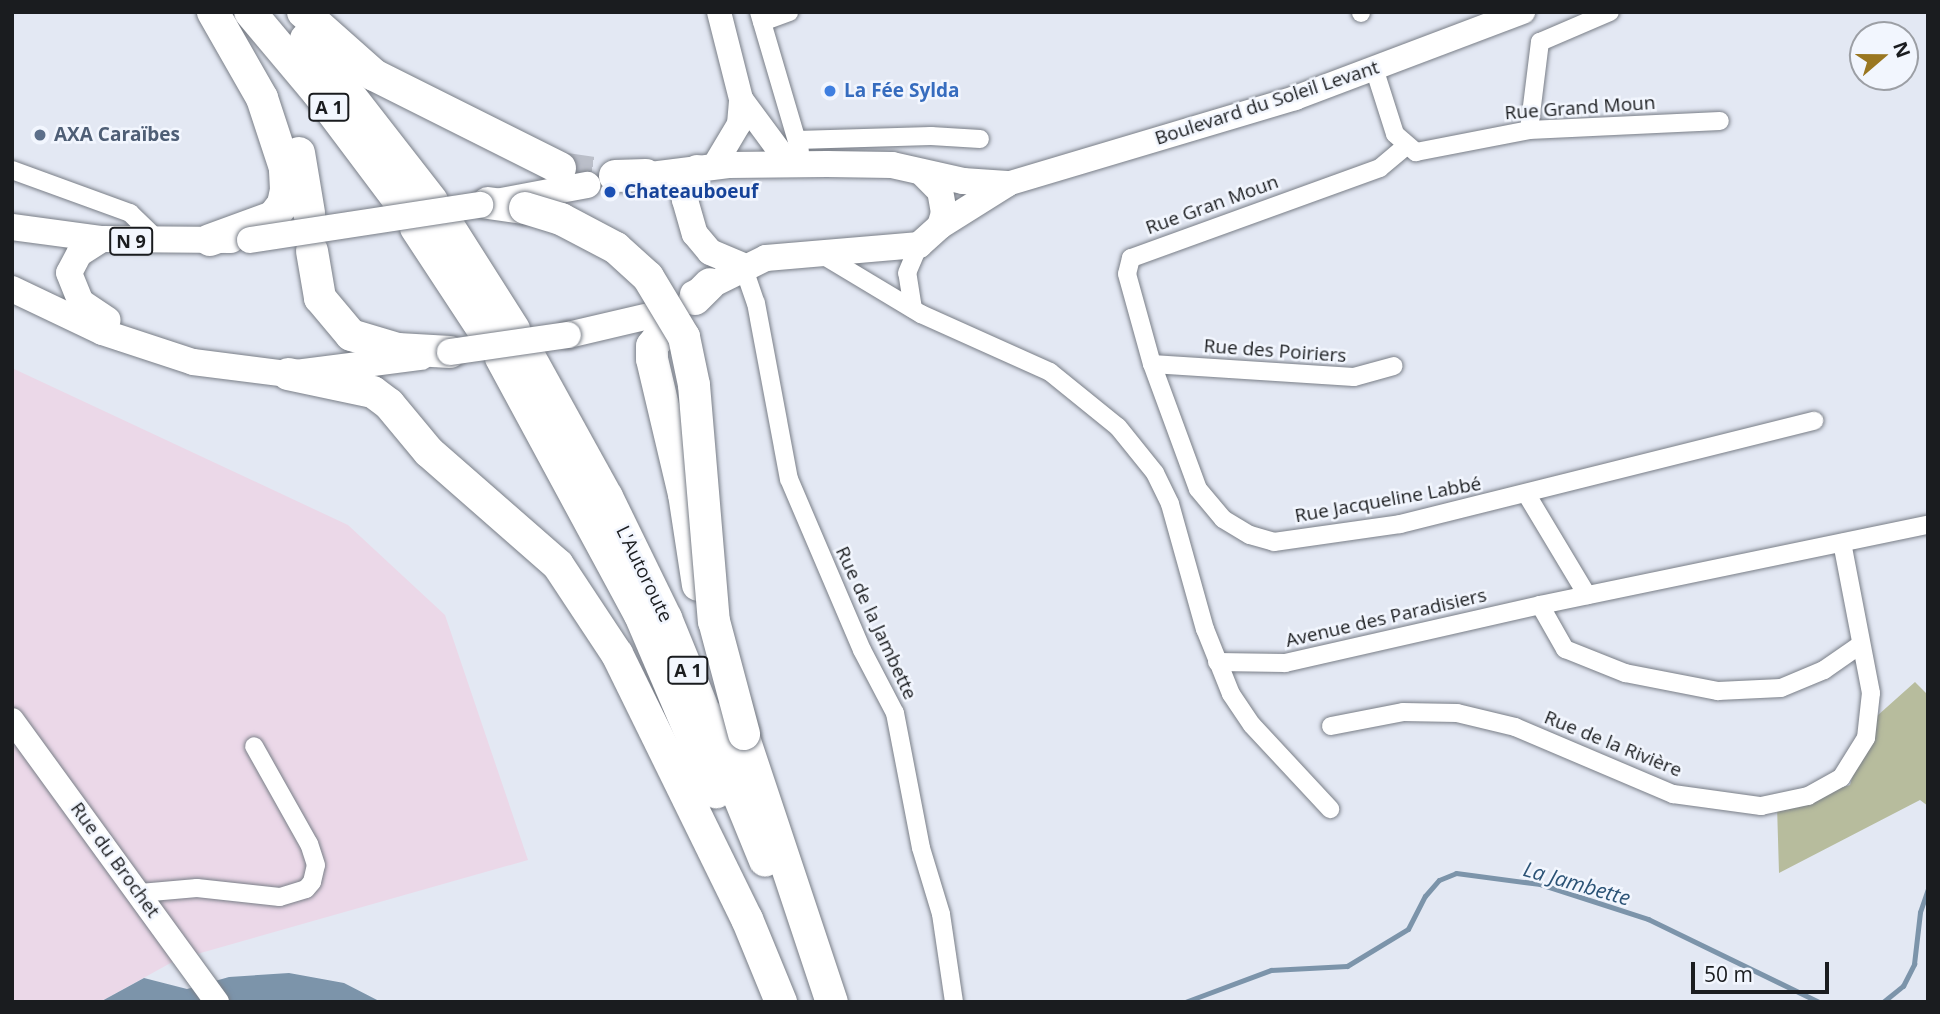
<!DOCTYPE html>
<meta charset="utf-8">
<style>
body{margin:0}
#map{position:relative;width:1940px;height:1014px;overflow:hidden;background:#e3e8f3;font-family:"Open Sans",sans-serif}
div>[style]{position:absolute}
.commercial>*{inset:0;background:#ebd8e8}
.forest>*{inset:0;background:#b7bc9d}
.water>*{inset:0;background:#7c94aa}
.stream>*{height:5px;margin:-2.5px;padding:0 2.5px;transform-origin:2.5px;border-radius:2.5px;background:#7c94aa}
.highway-tunnel>*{height:32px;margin-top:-16px;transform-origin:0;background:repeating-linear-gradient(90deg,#bbbfc9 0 32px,transparent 0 48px)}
.roads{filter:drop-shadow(0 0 2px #797e87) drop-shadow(0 0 2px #797e87)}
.street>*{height:18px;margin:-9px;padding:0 9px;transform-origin:9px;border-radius:9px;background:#fff}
.secondary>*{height:24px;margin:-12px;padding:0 12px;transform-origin:12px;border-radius:12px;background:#fff}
.primary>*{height:26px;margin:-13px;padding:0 13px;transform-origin:13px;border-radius:13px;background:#fff}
.highway>*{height:32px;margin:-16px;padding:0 16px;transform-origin:16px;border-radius:16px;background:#fff}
.bridges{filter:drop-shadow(0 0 2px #797e87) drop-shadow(0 0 2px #797e87)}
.primary-bridge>*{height:26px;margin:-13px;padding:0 13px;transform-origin:13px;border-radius:13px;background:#fff}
.highway-bridge>*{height:32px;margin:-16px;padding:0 16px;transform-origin:16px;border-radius:16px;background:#fff}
.dots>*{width:19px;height:19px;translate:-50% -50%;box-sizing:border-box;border:4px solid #f2f6fe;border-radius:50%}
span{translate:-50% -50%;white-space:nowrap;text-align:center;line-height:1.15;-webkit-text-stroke:5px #f2f6fe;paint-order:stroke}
.shield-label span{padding:2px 5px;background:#f2f6fe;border:2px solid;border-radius:5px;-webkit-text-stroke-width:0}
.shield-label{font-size:18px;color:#1a1c1f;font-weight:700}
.shop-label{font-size:19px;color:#366cbe;font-weight:700}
.left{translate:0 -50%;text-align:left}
.street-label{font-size:19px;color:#1a1c1f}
.service-label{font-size:19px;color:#4e5e75;font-weight:700}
.transit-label{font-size:19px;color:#164399;font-weight:700}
.water-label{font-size:21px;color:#2c5376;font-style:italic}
.frame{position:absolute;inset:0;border:14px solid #1a1c1f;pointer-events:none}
.north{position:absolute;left:1849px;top:21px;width:70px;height:70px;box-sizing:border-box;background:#f2f6fe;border:2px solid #9c9fa5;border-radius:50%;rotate:70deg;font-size:19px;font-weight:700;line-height:28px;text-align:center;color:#1a1c1f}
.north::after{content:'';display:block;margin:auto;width:24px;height:32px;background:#9a7721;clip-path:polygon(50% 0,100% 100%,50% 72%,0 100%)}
.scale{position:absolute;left:1691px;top:962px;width:138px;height:32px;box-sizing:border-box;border:4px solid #1a1c1f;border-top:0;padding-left:9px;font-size:21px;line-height:24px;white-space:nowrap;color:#1a1c1f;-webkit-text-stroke:5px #f2f6fe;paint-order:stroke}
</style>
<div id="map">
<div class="commercial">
<div style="clip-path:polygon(12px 368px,348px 525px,445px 615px,528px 860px,176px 960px,100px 1002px,12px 1002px)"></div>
</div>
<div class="forest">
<div style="clip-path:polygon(1915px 682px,1928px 695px,1928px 806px,1920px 800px,1779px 873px,1777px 806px,1850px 785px,1868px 724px)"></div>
</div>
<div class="water">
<div style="clip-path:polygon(289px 973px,344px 983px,381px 1002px,100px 1002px,144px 978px,187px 989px,229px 977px)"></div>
</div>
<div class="stream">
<div style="left:1185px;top:1002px;width:92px;rotate:-20.4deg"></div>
<div style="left:1271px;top:970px;width:76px;rotate:-3deg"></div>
<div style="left:1347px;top:966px;width:71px;rotate:-31.2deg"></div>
<div style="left:1408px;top:929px;width:37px;rotate:-63deg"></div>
<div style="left:1425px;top:896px;width:21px;rotate:-49deg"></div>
<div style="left:1439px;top:880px;width:18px;rotate:-22deg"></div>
<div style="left:1456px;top:873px;width:85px;rotate:7.5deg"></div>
<div style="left:1540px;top:884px;width:114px;rotate:18deg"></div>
<div style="left:1648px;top:919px;width:190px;rotate:25.9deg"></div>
<div style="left:1883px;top:1002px;width:26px;rotate:-39deg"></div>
<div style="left:1903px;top:986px;width:25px;rotate:-63deg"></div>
<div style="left:1914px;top:964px;width:52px;rotate:-83.4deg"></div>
<div style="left:1920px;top:912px;width:24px;rotate:-71deg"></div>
</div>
<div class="highway-tunnel">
<div style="left:560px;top:168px;width:56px;rotate:8.3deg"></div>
</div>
<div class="roads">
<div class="street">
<div style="left:759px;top:12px;width:145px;rotate:73.6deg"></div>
<div style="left:1361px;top:12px;width:1px;rotate:90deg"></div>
<div style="left:762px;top:22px;width:29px;rotate:-20deg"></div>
<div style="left:1374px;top:68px;width:69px;rotate:72.3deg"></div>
<div style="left:1395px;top:134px;width:28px;rotate:41deg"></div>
<div style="left:1416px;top:152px;width:115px;rotate:-11deg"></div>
<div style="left:1529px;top:130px;width:191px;rotate:-2.7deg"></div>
<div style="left:1529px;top:130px;width:89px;rotate:-82.9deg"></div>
<div style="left:1540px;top:42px;width:76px;rotate:-23.2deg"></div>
<div style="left:797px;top:140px;width:134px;rotate:-1.7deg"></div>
<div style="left:931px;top:136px;width:49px;rotate:3.5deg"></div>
<div style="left:1406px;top:146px;width:34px;rotate:140deg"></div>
<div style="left:1380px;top:168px;width:265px;rotate:160.1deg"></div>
<div style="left:1131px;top:258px;width:16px;rotate:104deg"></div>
<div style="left:1127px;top:274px;width:93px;rotate:74.5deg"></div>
<div style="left:1152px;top:364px;width:133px;rotate:69.8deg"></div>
<div style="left:1198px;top:489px;width:39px;rotate:50deg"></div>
<div style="left:1223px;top:519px;width:31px;rotate:31deg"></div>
<div style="left:1250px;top:535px;width:25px;rotate:16deg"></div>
<div style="left:1274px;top:542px;width:127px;rotate:-8.1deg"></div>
<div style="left:1400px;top:524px;width:427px;rotate:-14deg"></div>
<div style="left:12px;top:170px;width:126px;rotate:20deg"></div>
<div style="left:130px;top:213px;width:42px;rotate:44deg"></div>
<div style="left:821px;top:254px;width:117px;rotate:31deg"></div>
<div style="left:921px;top:314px;width:141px;rotate:24.2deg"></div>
<div style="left:1050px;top:372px;width:87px;rotate:39deg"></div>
<div style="left:1118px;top:427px;width:59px;rotate:51.2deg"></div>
<div style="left:1155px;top:473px;width:34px;rotate:64deg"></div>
<div style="left:1170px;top:504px;width:130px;rotate:74.4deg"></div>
<div style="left:1205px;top:629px;width:70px;rotate:68.2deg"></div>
<div style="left:1231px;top:694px;width:37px;rotate:56deg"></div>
<div style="left:1252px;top:725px;width:115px;rotate:47.1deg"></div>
<div style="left:743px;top:266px;width:39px;rotate:71deg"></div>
<div style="left:756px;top:303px;width:179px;rotate:79.4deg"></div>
<div style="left:789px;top:479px;width:186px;rotate:66.9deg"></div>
<div style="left:862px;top:650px;width:71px;rotate:62.4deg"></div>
<div style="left:895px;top:713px;width:137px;rotate:79.1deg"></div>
<div style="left:921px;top:848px;width:69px;rotate:73.1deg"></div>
<div style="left:941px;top:914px;width:89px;rotate:81.6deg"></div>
<div style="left:913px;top:309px;width:36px;rotate:-99deg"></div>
<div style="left:907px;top:273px;width:30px;rotate:-67deg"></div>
<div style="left:1152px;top:364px;width:202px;rotate:3.7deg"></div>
<div style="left:1354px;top:377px;width:41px;rotate:-15.4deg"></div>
<div style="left:1527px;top:495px;width:117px;rotate:59deg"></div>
<div style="left:1540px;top:605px;width:51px;rotate:60.4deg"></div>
<div style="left:1565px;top:649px;width:65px;rotate:21.8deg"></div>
<div style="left:1625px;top:673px;width:95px;rotate:11deg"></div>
<div style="left:1718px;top:691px;width:63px;rotate:-2.7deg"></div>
<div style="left:1781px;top:688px;width:47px;rotate:-22.7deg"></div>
<div style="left:1824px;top:670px;width:44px;rotate:-34.8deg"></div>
<div style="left:1217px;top:662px;width:68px;rotate:0.8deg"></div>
<div style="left:1285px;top:663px;width:262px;rotate:-12.8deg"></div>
<div style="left:1540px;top:605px;width:396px;rotate:-11.7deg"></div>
<div style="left:1331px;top:726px;width:73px;rotate:-11deg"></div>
<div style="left:1403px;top:712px;width:54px;rotate:1.1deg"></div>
<div style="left:1457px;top:713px;width:60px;rotate:13.6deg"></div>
<div style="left:1515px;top:727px;width:172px;rotate:23deg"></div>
<div style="left:1673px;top:794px;width:89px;rotate:7.8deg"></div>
<div style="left:1761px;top:806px;width:48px;rotate:-12deg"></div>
<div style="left:1808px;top:796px;width:38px;rotate:-29deg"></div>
<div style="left:1841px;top:778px;width:47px;rotate:-58deg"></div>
<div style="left:1866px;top:738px;width:45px;rotate:-83.7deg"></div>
<div style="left:1871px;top:693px;width:153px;rotate:-100.9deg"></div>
<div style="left:140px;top:893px;width:57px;rotate:-5deg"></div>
<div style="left:197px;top:888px;width:83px;rotate:6.2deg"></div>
<div style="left:280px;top:897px;width:27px;rotate:-17deg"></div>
<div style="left:306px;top:889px;width:9px;rotate:-49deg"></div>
<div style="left:312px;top:882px;width:17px;rotate:-77deg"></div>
<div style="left:316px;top:865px;width:22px;rotate:-108deg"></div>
<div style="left:309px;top:844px;width:112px;rotate:-119.3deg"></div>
</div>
<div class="secondary">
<div style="left:719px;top:12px;width:90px;rotate:75.8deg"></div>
<div style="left:741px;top:99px;width:81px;rotate:53.6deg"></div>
<div style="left:714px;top:166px;width:49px;rotate:-59.2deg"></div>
<div style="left:739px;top:124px;width:25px;rotate:-85deg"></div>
<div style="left:1007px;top:184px;width:301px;rotate:-16.6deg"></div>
<div style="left:1295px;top:98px;width:244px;rotate:-20.7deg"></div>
<div style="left:12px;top:720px;width:349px;rotate:54deg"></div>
</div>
<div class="primary">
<div style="left:697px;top:168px;width:34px;rotate:111deg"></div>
<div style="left:685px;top:200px;width:35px;rotate:74deg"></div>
<div style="left:695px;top:234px;width:23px;rotate:50deg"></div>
<div style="left:710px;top:252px;width:36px;rotate:23deg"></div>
<div style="left:627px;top:178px;width:102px;rotate:-7.3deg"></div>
<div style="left:728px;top:165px;width:99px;rotate:-0.6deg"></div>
<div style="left:827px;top:164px;width:65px;rotate:0.9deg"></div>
<div style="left:892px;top:165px;width:73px;rotate:12.7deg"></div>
<div style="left:963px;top:181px;width:44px;rotate:3.9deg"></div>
<div style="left:496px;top:202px;width:93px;rotate:-10.6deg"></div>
<div style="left:940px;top:226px;width:79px;rotate:-32.1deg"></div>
<div style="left:12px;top:227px;width:91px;rotate:7.6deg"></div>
<div style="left:102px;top:239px;width:129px;rotate:0.4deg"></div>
<div style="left:102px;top:239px;width:27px;rotate:147deg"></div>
<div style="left:79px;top:254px;width:21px;rotate:118deg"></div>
<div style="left:69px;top:273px;width:31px;rotate:68deg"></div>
<div style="left:81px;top:302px;width:32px;rotate:34deg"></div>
<div style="left:12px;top:289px;width:100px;rotate:25.5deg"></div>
<div style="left:102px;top:332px;width:96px;rotate:18.2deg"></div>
<div style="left:193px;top:362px;width:96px;rotate:7.2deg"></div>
<div style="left:288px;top:374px;width:134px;rotate:-7.3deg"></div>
<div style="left:693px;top:294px;width:81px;rotate:-26.3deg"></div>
<div style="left:766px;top:258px;width:154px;rotate:-4.9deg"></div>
<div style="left:919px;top:245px;width:28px;rotate:-42deg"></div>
<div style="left:940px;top:226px;width:14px;rotate:-73deg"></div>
<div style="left:944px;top:213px;width:22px;rotate:-100deg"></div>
<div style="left:940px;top:191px;width:27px;rotate:-135deg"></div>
<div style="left:568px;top:335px;width:97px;rotate:-13.2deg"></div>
</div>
<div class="highway">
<div style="left:250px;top:12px;width:106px;rotate:50deg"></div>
<div style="left:318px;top:93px;width:140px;rotate:53.1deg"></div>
<div style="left:303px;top:12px;width:95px;rotate:41.6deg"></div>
<div style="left:374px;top:75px;width:208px;rotate:26.6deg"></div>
<div style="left:306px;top:39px;width:205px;rotate:52.1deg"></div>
<div style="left:299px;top:153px;width:61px;rotate:80.5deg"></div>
<div style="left:615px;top:176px;width:31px;rotate:-2deg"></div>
<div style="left:488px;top:203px;width:37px;rotate:8deg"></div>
<div style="left:446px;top:222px;width:127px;rotate:57.6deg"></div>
<div style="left:416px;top:228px;width:126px;rotate:56.7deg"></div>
<div style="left:210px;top:240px;width:67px;rotate:-20.1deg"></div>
<div style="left:273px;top:217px;width:16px;rotate:-52deg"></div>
<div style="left:283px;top:204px;width:14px;rotate:-78deg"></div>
<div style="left:286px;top:190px;width:22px;rotate:-93deg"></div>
<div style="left:285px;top:168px;width:74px;rotate:-108.2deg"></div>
<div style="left:262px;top:98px;width:99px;rotate:-119.7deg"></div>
<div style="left:312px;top:251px;width:48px;rotate:80.3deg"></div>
<div style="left:320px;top:298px;width:48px;rotate:50deg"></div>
<div style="left:351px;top:335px;width:49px;rotate:16.6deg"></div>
<div style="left:398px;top:349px;width:52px;rotate:3.3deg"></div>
<div style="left:695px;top:299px;width:21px;rotate:-45deg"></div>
<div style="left:668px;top:325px;width:26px;rotate:127deg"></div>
<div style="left:652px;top:346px;width:13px;rotate:90deg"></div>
<div style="left:652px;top:359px;width:139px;rotate:76.7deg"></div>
<div style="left:684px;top:494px;width:92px;rotate:81.3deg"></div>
<div style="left:528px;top:354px;width:163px;rotate:61.1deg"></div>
<div style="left:607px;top:497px;width:135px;rotate:64deg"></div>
<div style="left:666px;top:618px;width:262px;rotate:67.8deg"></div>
<div style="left:501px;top:358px;width:292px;rotate:61.6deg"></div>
<div style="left:640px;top:615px;width:193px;rotate:66.8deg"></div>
<div style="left:288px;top:374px;width:87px;rotate:12deg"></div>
<div style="left:373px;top:392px;width:20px;rotate:37deg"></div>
<div style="left:389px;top:404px;width:62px;rotate:50.2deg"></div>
<div style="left:429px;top:452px;width:171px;rotate:41.2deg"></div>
<div style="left:558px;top:565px;width:107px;rotate:56.5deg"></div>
<div style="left:617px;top:654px;width:295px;rotate:63.9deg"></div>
<div style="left:747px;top:919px;width:90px;rotate:67.7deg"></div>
<div style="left:734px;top:708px;width:310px;rotate:71.6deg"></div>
</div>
</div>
<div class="bridges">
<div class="primary-bridge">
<div style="left:250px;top:240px;width:233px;rotate:-8.7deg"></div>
<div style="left:450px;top:352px;width:119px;rotate:-8.2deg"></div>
</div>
<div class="highway-bridge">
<div style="left:525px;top:208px;width:38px;rotate:17deg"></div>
<div style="left:561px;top:219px;width:62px;rotate:27.8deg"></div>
<div style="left:616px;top:248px;width:43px;rotate:42.2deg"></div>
<div style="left:648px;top:277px;width:70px;rotate:59deg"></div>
<div style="left:684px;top:337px;width:49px;rotate:78.2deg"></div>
<div style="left:694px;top:385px;width:237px;rotate:85.2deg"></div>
<div style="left:714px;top:621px;width:117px;rotate:75.1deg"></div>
</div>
</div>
<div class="dots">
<div style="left:830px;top:91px;background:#3f7fe0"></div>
<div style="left:40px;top:135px;background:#5c6f8a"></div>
<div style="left:610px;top:192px;background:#1a4fb4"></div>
</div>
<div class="shield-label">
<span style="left:329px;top:107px">A 1</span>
<span style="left:131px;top:241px">N 9</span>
<span style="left:688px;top:670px">A 1</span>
</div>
<div class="shop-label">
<span class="left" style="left:844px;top:91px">La Fée Sylda</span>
</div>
<div class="street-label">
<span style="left:1267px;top:103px;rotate:-18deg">Boulevard du Soleil Levant</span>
<span style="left:1580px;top:108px;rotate:-4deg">Rue Grand Moun</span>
<span style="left:1212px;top:205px;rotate:-20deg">Rue Gran Moun</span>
<span style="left:1275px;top:351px;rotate:4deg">Rue des Poiriers</span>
<span style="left:1388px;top:500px;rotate:-10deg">Rue Jacqueline Labbé</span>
<span style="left:644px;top:574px;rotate:64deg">L'Autoroute</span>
<span style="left:1386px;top:618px;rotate:-13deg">Avenue des Paradisiers</span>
<span style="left:876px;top:623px;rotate:65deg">Rue de la Jambette</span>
<span style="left:1613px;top:744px;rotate:22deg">Rue de la Rivière</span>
<span style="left:115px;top:860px;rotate:54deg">Rue du Brochet</span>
</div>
<div class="service-label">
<span class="left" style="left:54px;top:135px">AXA Caraïbes</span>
</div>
<div class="transit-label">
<span class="left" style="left:624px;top:192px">Chateauboeuf</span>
</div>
<div class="water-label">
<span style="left:1577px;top:883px;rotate:16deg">La Jambette</span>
</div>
<div class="frame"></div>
<div class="north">N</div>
<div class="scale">50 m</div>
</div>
